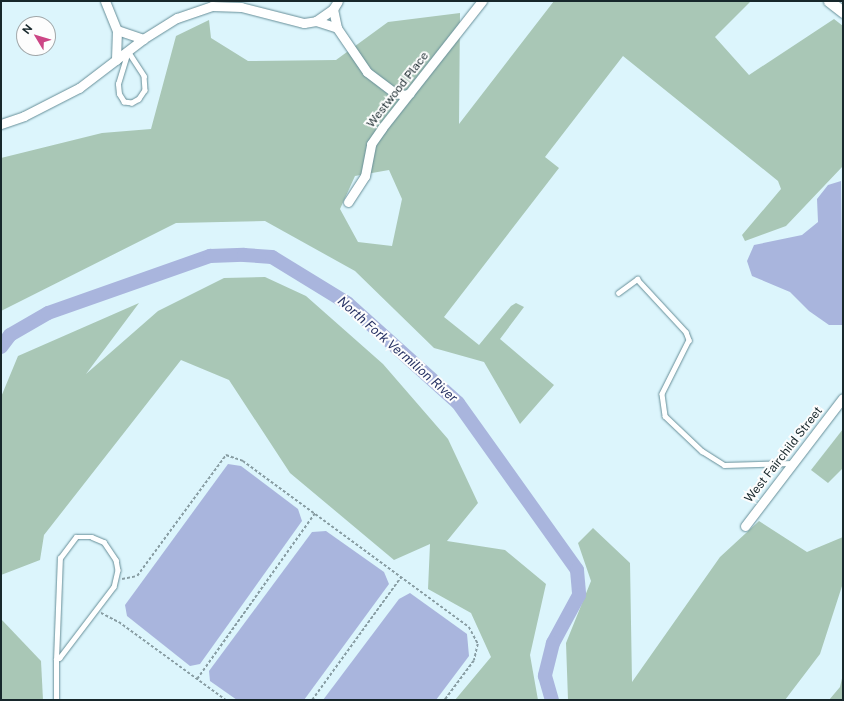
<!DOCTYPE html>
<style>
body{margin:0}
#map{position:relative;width:844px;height:701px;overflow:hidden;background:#dcf5fc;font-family:"Public Sans",sans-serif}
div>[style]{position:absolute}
.green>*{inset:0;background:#a9c7b6}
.water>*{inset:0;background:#a9b5dd}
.river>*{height:14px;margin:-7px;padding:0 7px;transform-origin:7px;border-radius:7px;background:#a9b5dd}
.path>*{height:1.5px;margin-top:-0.75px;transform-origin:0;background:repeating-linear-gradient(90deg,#889da3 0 3px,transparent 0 5px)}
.roads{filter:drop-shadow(0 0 1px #668e98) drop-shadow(0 0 1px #668e98)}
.service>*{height:4.5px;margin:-2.25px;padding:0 2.25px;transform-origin:2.25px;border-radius:2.25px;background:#fff}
.minor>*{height:9px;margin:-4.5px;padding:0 4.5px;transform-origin:4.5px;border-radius:4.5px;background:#fff}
.tertiary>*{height:11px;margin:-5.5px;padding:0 5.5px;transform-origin:5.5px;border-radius:5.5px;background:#fff}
span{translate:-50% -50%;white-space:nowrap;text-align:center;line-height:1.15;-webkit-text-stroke:4px #fdfdfd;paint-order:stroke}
.street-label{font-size:12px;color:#17272b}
.water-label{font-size:13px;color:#273264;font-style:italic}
.frame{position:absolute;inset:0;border:2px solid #17272b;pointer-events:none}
.north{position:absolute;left:16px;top:16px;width:40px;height:40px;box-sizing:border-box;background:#fdfdfd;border:1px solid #a1a7a9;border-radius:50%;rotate:308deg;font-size:11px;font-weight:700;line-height:16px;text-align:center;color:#17272b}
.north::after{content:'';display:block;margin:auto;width:14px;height:18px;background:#cc4685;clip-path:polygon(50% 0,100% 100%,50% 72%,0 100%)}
</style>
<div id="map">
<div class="green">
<div style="clip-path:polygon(evenodd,554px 1px,751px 1px,715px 37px,749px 75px,834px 19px,843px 26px,843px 166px,786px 226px,745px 241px,742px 235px,781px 189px,778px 181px,623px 56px,545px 157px,559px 168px,444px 317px,479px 345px,511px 306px,516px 303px,524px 307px,500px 339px,554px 385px,520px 424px,484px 362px,434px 348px,355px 271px,265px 221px,176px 223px,1px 311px,1px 158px,102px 133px,151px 129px,176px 36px,209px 20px,211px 38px,248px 61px,336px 60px,388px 22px,460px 13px,459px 124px,554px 1px,389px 170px,402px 199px,392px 246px,358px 242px,340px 209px,355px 176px,389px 170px)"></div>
<div style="clip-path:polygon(265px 277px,306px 296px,383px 364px,448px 439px,478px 503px,447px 541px,505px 550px,546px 584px,530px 655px,538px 700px,455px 700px,491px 657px,471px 613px,428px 589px,430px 544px,394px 560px,290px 473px,229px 380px,181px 360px,44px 535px,40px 560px,1px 575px,1px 397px,18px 356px,139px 303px,86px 374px,158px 311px,224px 278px)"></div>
<div style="clip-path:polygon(843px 429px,843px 468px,828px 483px,811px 470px)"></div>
<div style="clip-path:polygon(759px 521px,807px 552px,843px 537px,843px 583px,820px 654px,785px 700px,568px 700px,566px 643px,591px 581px,578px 543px,593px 528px,630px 563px,632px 682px,720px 557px)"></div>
<div style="clip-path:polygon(1px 619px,41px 661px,43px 700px,1px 700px)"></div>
<div style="clip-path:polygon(843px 674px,843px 700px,829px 700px,840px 687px)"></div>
</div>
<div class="water">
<div style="clip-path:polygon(841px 181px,843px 325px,829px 325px,809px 311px,790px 292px,752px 276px,747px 261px,754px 245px,802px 235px,818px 222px,817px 199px,828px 185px)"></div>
<div style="clip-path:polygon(228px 464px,241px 466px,298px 509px,302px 521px,200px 664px,190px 666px,127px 616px,125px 605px)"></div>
<div style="clip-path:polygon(326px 531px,384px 572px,389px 584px,304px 700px,237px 700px,210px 681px,209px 671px,312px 532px)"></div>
<div style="clip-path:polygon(410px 593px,467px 634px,469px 656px,436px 700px,323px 700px,399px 599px)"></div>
</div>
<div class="river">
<div style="left:1px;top:347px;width:15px;rotate:-53deg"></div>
<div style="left:10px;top:335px;width:44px;rotate:-30.1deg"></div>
<div style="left:48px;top:313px;width:172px;rotate:-19.4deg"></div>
<div style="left:210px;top:256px;width:34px;rotate:-2deg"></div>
<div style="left:244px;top:255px;width:28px;rotate:4deg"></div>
<div style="left:272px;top:257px;width:88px;rotate:31.5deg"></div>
<div style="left:347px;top:303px;width:149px;rotate:42deg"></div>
<div style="left:458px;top:403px;width:205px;rotate:54.5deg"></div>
<div style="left:577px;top:570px;width:25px;rotate:85deg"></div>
<div style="left:579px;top:595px;width:55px;rotate:118.4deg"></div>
<div style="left:553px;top:643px;width:34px;rotate:104deg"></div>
<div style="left:545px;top:676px;width:25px;rotate:74deg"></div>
</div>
<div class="path">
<div style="left:122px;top:579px;width:15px;rotate:-11deg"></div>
<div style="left:137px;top:576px;width:150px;rotate:-53.7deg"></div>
<div style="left:226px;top:455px;width:18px;rotate:19deg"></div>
<div style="left:243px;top:461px;width:280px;rotate:36.3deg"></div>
<div style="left:469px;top:627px;width:19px;rotate:62deg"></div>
<div style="left:478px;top:644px;width:17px;rotate:103deg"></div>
<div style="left:474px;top:661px;width:49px;rotate:126.6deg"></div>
<div style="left:101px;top:613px;width:20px;rotate:27deg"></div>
<div style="left:119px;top:622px;width:132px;rotate:36.1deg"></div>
<div style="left:197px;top:679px;width:204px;rotate:-54.6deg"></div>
<div style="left:312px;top:700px;width:152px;rotate:-54.1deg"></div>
</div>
<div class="roads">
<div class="service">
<div style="left:128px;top:51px;width:30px;rotate:57deg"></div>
<div style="left:144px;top:76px;width:14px;rotate:86deg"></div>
<div style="left:145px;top:90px;width:11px;rotate:124deg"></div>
<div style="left:139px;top:99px;width:8px;rotate:150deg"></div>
<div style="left:132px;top:103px;width:8px;rotate:-173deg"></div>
<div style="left:124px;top:102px;width:9px;rotate:-122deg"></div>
<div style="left:119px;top:94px;width:10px;rotate:-96deg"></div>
<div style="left:118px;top:84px;width:34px;rotate:-73deg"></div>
<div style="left:618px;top:293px;width:24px;rotate:-36deg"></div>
<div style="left:637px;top:279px;width:72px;rotate:47.2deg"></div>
<div style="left:686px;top:332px;width:9px;rotate:69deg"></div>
<div style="left:689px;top:340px;width:60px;rotate:116.6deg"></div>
<div style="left:662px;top:394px;width:22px;rotate:82deg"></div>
<div style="left:665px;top:416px;width:51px;rotate:43.4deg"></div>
<div style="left:702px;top:451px;width:26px;rotate:32deg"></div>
<div style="left:724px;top:465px;width:68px;rotate:-1.7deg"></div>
<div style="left:56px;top:700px;width:40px;rotate:-90deg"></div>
<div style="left:56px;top:660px;width:102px;rotate:-87.8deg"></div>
<div style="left:60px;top:558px;width:26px;rotate:-53deg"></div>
<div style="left:76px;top:537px;width:16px"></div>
<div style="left:92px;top:537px;width:13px;rotate:23deg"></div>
<div style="left:104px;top:542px;width:22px;rotate:56deg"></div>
<div style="left:116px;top:560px;width:10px;rotate:79deg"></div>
<div style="left:118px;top:570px;width:17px;rotate:103deg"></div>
<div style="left:114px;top:587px;width:89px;rotate:127.3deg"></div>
<div style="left:60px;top:658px;width:4px;rotate:153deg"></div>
</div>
<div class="minor">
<div style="left:105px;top:1px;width:31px;rotate:68deg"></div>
<div style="left:117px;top:30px;width:30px;rotate:92deg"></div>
<div style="left:333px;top:9px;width:19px;rotate:78deg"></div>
<div style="left:337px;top:28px;width:53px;rotate:55.7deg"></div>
<div style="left:367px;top:72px;width:35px;rotate:37deg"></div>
<div style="left:395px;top:93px;width:10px;rotate:11deg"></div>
<div style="left:405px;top:95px;width:5px;rotate:-22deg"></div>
<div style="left:316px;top:21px;width:22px;rotate:18deg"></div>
<div style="left:117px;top:30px;width:28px;rotate:19deg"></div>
<div style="left:1px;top:124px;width:24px;rotate:-19deg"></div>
<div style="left:24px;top:116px;width:62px;rotate:-27deg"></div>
<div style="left:79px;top:88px;width:81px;rotate:-37.4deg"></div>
<div style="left:143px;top:39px;width:40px;rotate:-32deg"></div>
<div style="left:177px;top:18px;width:37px;rotate:-19deg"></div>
<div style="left:212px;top:6px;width:29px;rotate:2deg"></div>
<div style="left:241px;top:7px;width:65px;rotate:14.3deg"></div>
<div style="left:304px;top:23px;width:12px;rotate:-9deg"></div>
<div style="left:316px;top:21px;width:21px;rotate:-35deg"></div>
<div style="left:333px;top:9px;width:9px;rotate:-58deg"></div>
<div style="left:348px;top:202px;width:31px;rotate:-57deg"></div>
<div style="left:365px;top:176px;width:33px;rotate:-79deg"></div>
<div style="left:371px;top:144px;width:19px;rotate:-55deg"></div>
<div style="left:382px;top:128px;width:162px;rotate:-51.8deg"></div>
<div style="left:745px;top:526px;width:161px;rotate:-52.6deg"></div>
</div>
<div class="tertiary">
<div style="left:829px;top:1px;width:18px;rotate:38deg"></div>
</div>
</div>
<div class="street-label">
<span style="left:398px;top:90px;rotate:-52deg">Westwood Place</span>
<span style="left:784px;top:455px;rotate:-52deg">West Fairchild Street</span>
</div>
<div class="water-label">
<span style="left:397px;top:350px;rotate:41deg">North Fork Vermilion River</span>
</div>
<div class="frame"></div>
<div class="north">N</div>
</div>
